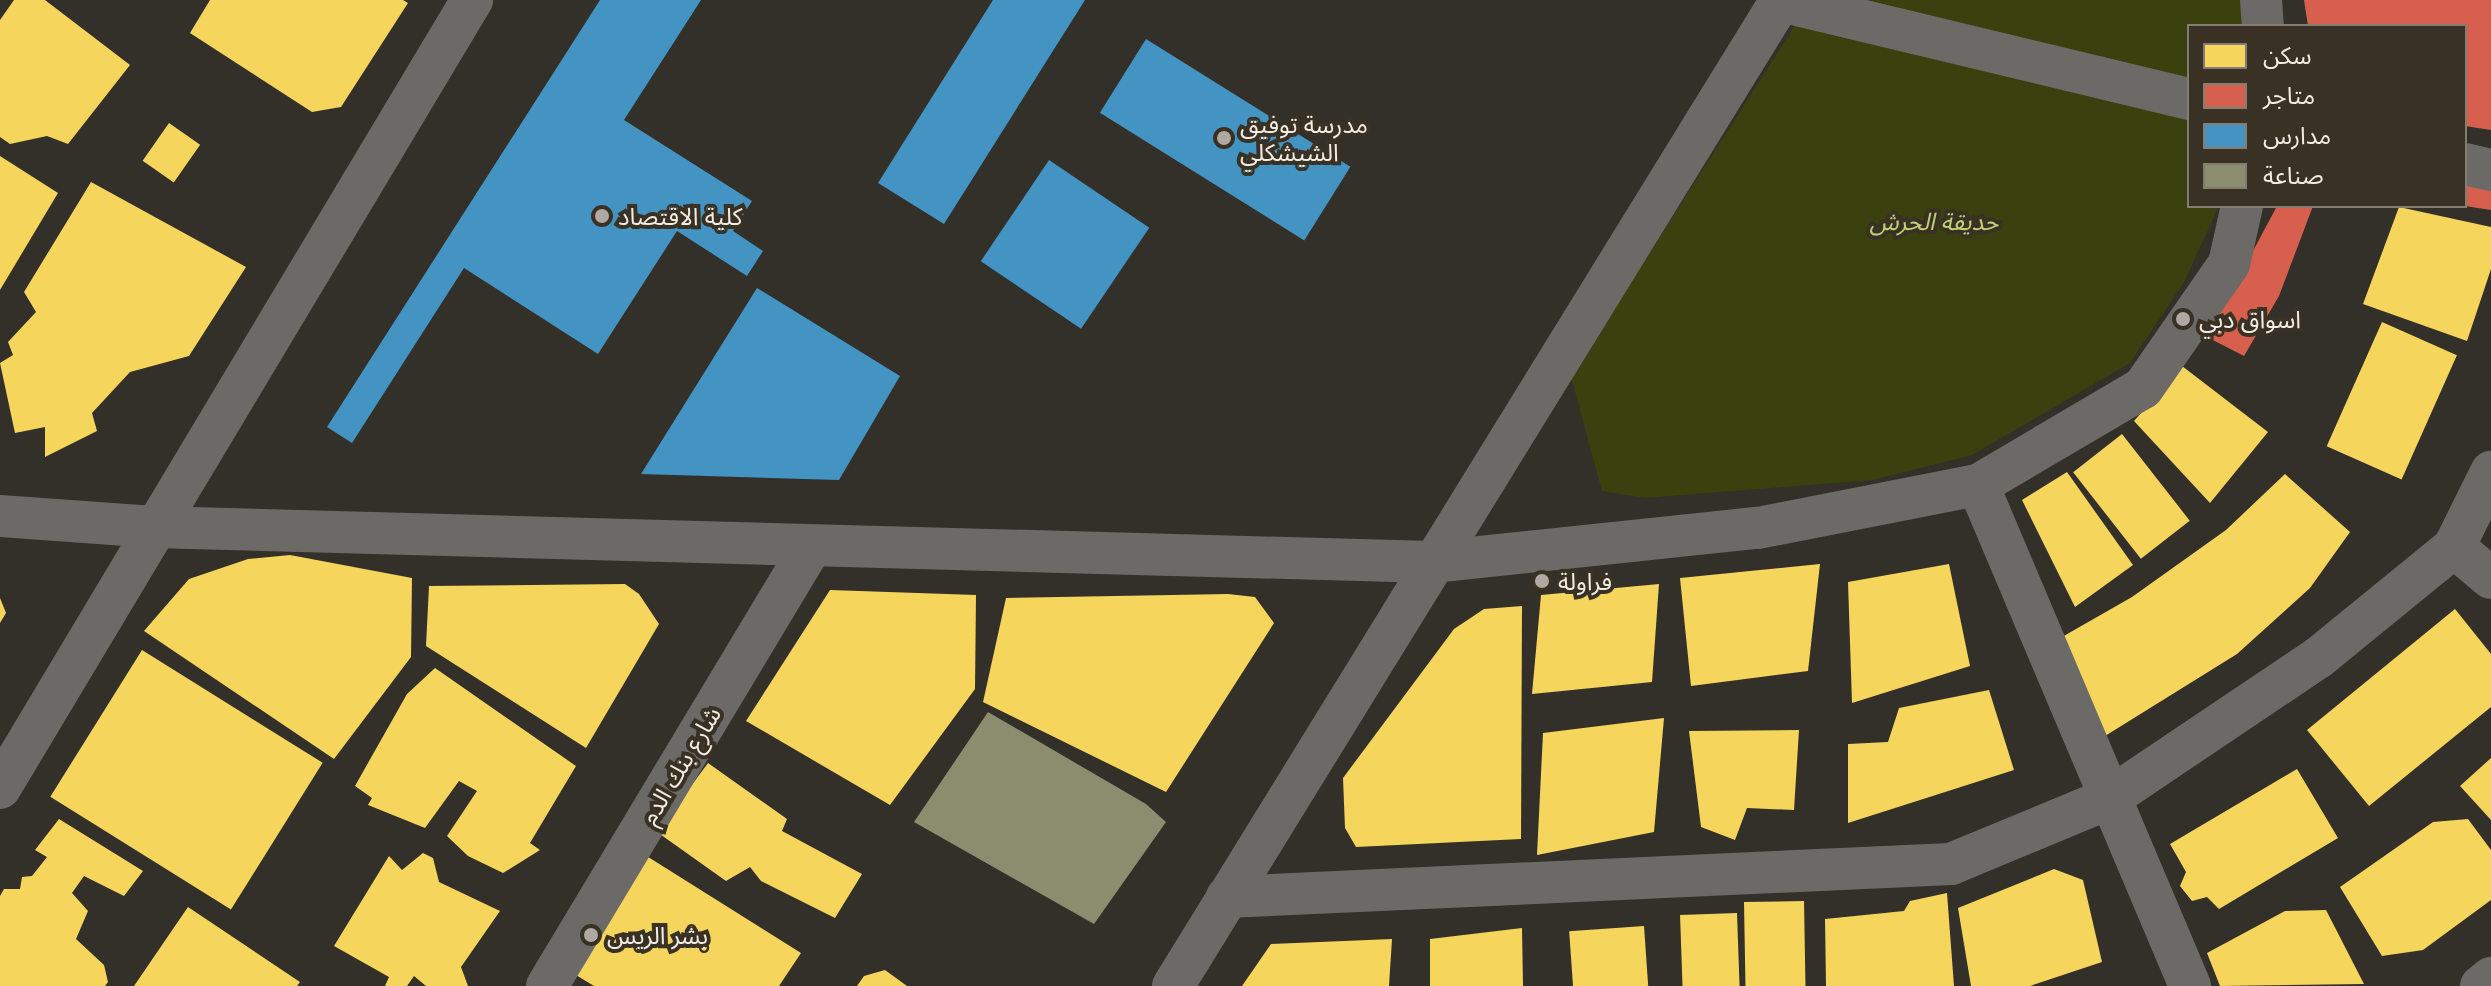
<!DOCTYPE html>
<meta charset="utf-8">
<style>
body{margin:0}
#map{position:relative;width:2491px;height:986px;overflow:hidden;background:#333029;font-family:"Noto Serif","Noto Sans Arabic",serif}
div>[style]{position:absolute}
.green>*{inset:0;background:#3a410e}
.homes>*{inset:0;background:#f6d55c;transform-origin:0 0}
.shops>*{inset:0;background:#d6604d}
.schools>*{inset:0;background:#4393c3;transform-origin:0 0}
.industry>*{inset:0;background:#8c8c6e}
.minor>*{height:42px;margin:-21px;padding:0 21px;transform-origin:21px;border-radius:21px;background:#6b6a67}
.dots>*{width:22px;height:22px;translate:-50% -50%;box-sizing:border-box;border:4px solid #383124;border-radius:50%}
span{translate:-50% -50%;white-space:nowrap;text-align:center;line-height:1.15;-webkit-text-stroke:8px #383124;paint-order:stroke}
.poi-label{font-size:24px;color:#f1ece4}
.left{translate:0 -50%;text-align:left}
.park-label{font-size:24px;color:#c0d175;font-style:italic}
.street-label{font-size:24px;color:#f1ece4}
.legend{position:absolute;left:2187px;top:24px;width:280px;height:184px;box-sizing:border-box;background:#383124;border:2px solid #827c71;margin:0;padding:10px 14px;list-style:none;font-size:24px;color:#f1ece4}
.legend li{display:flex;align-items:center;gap:16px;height:40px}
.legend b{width:40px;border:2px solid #827c71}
</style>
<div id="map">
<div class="green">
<div style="clip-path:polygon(1811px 0,2240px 0,2242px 26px,2189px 26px,2189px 206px,2219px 206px,2184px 282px,2130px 363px,1972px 455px,1872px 480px,1645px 498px,1602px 491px,1571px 377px)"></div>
</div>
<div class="homes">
<div style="clip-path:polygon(14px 0,45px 0,130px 65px,68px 144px,47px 136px,10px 144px,0 137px,0 20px)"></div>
<div style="clip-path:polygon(210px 0,403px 0,408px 3px,341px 107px,312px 112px,190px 33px)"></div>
<div style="left:169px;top:123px;width:38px;height:46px;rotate:35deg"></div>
<div style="clip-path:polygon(0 156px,58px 193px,0 290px)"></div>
<div style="clip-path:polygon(91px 182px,246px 267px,189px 356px,130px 372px,92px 413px,97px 431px,45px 457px,45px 427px,15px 433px,0 363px,13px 355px,8px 342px,36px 312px,24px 292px)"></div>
<div style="clip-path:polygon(2399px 207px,2491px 227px,2491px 269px,2467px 341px,2363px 304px)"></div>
<div style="left:2382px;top:322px;width:82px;height:136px;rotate:24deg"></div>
<div style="clip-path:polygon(2182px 366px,2268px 432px,2210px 503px,2134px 421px)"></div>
<div style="left:2122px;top:434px;width:110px;height:62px;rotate:52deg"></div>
<div style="clip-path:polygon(2067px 472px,2133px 565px,2075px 607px,2022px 500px)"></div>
<div style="clip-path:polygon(2285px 474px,2350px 532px,2310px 588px,2237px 654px,2097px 741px,2055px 641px,2132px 597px,2226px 530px)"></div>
<div style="clip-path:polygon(290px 555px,412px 578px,411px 657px,334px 759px,144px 631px,189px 579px,248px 559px)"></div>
<div style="clip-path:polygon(1820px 564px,1808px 671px,1691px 686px,1680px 578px)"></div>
<div style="clip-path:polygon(1949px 564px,1970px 666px,1852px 703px,1848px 582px)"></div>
<div style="clip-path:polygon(625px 584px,639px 594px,659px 624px,586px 748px,426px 646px,429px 586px)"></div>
<div style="clip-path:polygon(1659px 584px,1652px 682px,1532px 694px,1541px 595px)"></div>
<div style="clip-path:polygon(830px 590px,976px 595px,975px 689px,890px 805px,746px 721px)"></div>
<div style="clip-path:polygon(1228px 594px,1255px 597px,1274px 623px,1166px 792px,983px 702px,1006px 598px)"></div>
<div style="clip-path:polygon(0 598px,6px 613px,0 623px)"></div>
<div style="clip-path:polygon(1522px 606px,1521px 839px,1356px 847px,1345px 828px,1343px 778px,1454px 629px,1484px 609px)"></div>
<div style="clip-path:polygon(2455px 609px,2491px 654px,2491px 707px,2369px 806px,2307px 730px)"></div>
<div style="left:142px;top:650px;width:213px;height:173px;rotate:32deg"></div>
<div style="clip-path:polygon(435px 668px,576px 766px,530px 843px,540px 850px,503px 873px,468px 856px,447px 836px,477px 791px,459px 781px,425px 828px,368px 805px,372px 798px,355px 786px,407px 694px)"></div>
<div style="clip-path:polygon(1989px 690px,2014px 770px,1848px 823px,1848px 744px,1888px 742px,1899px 708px)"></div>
<div style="clip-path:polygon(1664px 718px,1654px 832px,1537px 855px,1543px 733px)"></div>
<div style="clip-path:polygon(1799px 730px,1794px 810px,1747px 808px,1735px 840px,1701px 827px,1689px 731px)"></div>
<div style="clip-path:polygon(2491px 758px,2491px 820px,2460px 786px)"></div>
<div style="clip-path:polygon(708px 763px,787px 819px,782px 831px,862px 874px,835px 918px,761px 881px,750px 867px,726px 881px,657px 832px)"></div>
<div style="clip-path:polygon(2297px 769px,2338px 838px,2219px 909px,2207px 897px,2192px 901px,2180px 886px,2186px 872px,2170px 844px)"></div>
<div style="clip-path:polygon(59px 819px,143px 871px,124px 896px,84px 876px,72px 893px,88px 911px,76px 939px,104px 965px,108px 982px,105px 986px,0 986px,0 896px,4px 889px,20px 889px,22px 877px,32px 876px,47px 857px,35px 850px)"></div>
<div style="clip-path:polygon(2468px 819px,2491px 850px,2491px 900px,2423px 950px,2382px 956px,2340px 887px,2433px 822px)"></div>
<div style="clip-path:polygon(423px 853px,433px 858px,439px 882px,500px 911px,461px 967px,468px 986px,426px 986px,414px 976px,407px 986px,385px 986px,389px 977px,334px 946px,389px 856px,402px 870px)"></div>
<div style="clip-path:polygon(645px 855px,801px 953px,779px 986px,594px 986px,571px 972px)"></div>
<div style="clip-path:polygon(2054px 869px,2083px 880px,2102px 962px,2030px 986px,1971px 986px,1958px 908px)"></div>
<div style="clip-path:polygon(1947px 893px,1954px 986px,1826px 986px,1825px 919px,1904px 911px,1910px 901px)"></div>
<div style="left:1804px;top:901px;width:85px;height:60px;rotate:89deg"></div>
<div style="clip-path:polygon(188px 907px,300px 982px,297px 986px,134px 986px)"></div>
<div style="clip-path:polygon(2326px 910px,2364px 984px,2220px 986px,2207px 953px,2285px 911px)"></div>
<div style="left:1737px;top:913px;width:73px;height:57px;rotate:88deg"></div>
<div style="left:1644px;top:926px;width:60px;height:75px;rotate:86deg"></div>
<div style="clip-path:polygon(1522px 928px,1523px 986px,1430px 986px,1430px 939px)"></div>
<div style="clip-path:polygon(1392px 939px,1389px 986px,1242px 986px,1271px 944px)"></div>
<div style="clip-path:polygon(885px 970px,907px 986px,857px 986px,864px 976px)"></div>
</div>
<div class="shops">
<div style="clip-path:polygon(2304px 0,2491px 0,2491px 130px,2465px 126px,2465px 26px,2308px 26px)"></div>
<div style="clip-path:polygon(2465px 172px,2491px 177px,2491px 210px,2465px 206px)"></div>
<div style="clip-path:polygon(2277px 206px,2313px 206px,2279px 296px,2244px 356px,2207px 337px)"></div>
</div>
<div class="schools">
<div style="clip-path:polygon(600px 0,701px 0,624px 120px,752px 201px,733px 231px,763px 251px,747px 276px,677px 231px,598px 354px,464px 268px,352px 443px,327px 427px)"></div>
<div style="clip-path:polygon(993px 0,1085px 0,944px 224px,878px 183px)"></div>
<div style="left:1146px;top:39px;width:241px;height:87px;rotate:32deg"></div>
<div style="left:1049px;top:160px;width:121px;height:122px;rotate:34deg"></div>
<div style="clip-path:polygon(757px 288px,900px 376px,839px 480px,641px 474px)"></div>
</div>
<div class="industry">
<div style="clip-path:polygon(988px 712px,1146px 804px,1166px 822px,1094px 924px,914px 822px)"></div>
</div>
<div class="minor">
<div style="left:2261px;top:0;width:26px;rotate:86deg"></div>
<div style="left:1781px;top:1px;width:420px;rotate:13.5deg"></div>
<div style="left:2465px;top:164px;width:27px;rotate:13deg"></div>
<div style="left:1978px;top:485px;width:544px;rotate:67.06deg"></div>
<div style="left:0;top:516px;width:154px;rotate:4.1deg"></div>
<div style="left:154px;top:527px;width:1278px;rotate:1.57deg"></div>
<div style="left:1432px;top:562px;width:328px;rotate:-6deg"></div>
<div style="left:1758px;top:528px;width:224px;rotate:-11.1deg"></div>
<div style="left:1978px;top:485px;width:191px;rotate:-30.5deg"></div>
<div style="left:2143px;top:388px;width:151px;rotate:-55.3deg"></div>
<div style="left:2229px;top:264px;width:59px;rotate:-77.4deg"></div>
<div style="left:2454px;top:547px;width:48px;rotate:40deg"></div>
<div style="left:0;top:788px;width:919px;rotate:-59.08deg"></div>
<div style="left:1227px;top:897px;width:725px;rotate:-2.61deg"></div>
<div style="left:1951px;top:864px;width:170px;rotate:-22.5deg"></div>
<div style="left:2108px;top:799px;width:253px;rotate:-33.9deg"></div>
<div style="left:2318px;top:658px;width:176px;rotate:-39.2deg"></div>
<div style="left:2454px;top:547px;width:84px;rotate:-63.7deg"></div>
<div style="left:547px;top:986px;width:514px;rotate:-59deg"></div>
<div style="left:1173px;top:986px;width:1158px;rotate:-58.34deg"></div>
<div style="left:2481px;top:986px;width:13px;rotate:-39deg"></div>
</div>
<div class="dots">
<div style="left:1224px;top:138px;background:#aeaaa3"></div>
<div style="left:602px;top:216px;background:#aeaaa3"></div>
<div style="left:2183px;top:319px;background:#aeaaa3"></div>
<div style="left:1542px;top:581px;background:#aeaaa3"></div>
<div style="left:591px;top:935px;background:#aeaaa3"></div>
</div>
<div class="poi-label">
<span class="left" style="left:1240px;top:138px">مدرسة توفيق<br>الشيشكلي</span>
<span class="left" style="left:618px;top:216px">كلية الاقتصاد</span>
<span class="left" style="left:2199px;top:319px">اسواق دبي</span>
<span class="left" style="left:1558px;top:581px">فراولة</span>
<span class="left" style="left:607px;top:935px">بشر الريس</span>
</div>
<div class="park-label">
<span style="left:1934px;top:221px">حديقة الحرش</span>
</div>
<div class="street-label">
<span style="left:680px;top:765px;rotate:-59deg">شارع بنك الدم</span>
</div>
<ul class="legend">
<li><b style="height:22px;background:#f6d55c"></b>سكن</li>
<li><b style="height:22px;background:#d6604d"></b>متاجر</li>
<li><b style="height:22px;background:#4393c3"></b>مدارس</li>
<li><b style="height:22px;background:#8c8c6e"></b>صناعة</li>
</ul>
</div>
